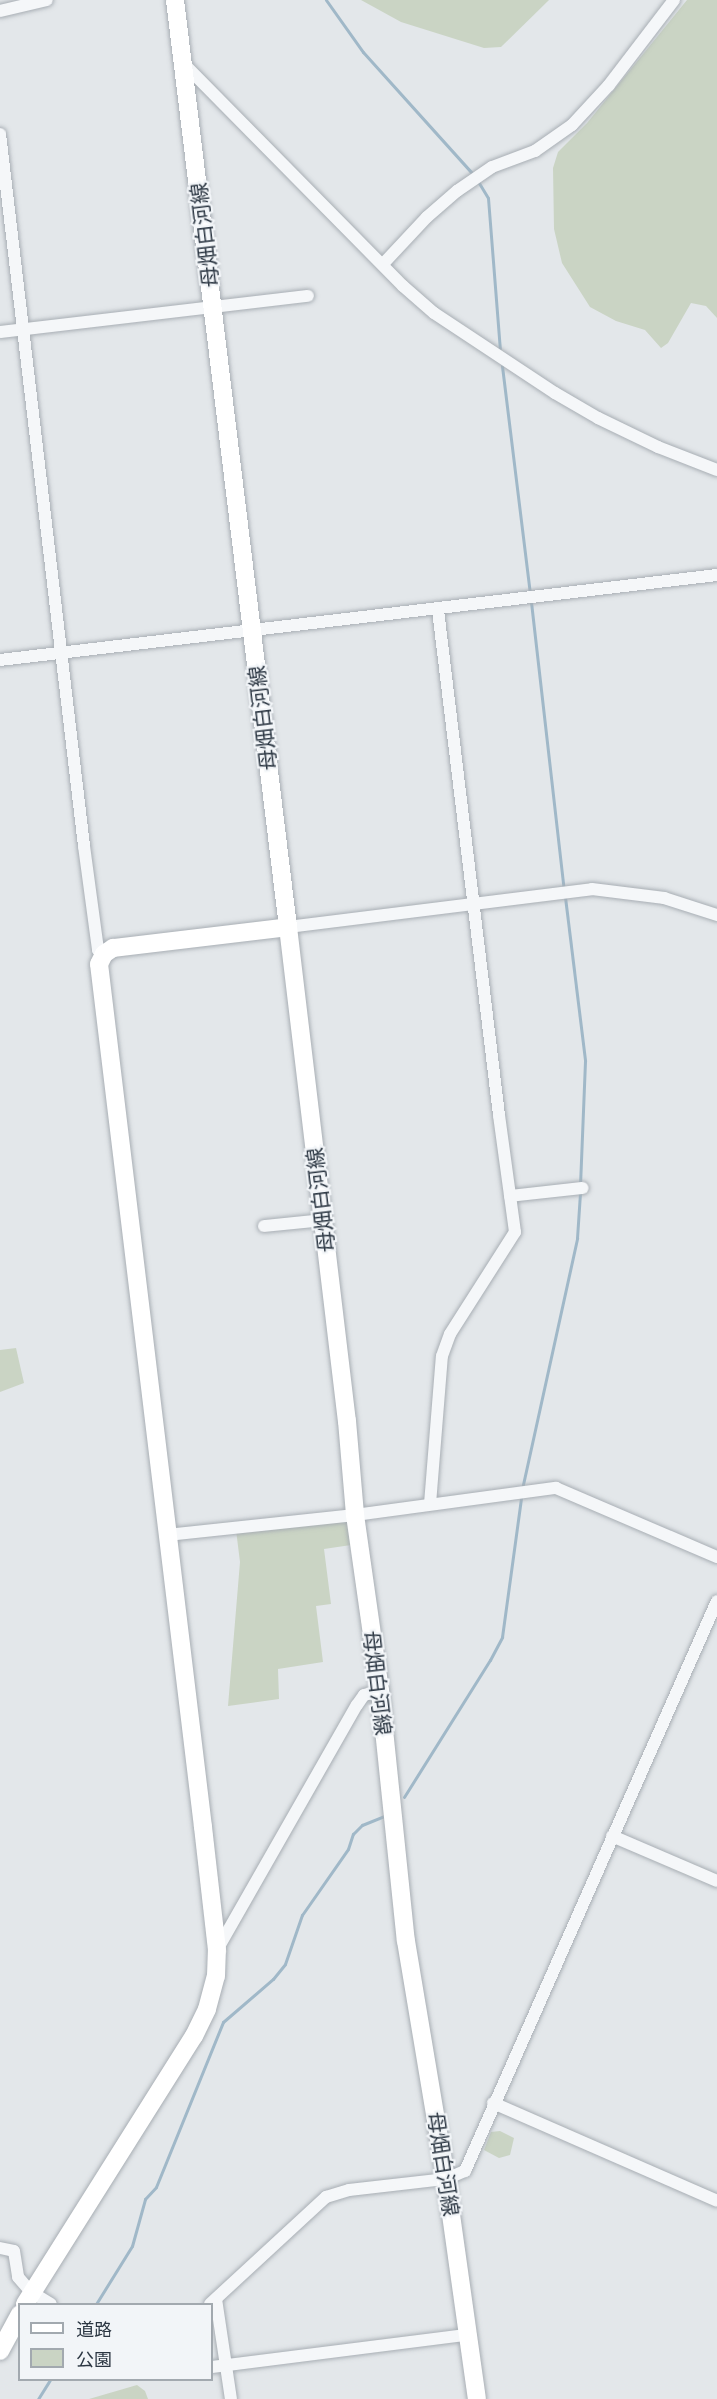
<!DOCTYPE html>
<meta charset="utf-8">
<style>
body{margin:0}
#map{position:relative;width:717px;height:2399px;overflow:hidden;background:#e3e7ea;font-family:Roboto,"Noto Sans JP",sans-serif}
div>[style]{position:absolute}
.green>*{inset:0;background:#cad4c4}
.stream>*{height:3px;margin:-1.5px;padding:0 1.5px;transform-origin:1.5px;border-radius:1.5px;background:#a0b8c8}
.roads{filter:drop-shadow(0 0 2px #a8aeb4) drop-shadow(0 0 2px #a8aeb4)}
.street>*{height:12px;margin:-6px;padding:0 6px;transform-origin:6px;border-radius:6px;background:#f5f7f9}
.secondary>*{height:18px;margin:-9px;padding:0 9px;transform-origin:9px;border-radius:9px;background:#fff}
span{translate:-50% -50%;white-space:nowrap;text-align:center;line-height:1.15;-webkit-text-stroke:4.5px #f2f5f8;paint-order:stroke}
.street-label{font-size:21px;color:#2b3642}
.legend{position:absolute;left:18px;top:2303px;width:195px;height:78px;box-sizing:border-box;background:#f2f5f8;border:2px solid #a2a9af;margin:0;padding:8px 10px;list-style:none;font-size:18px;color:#2b3642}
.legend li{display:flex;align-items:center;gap:12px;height:30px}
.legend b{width:30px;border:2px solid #a2a9af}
</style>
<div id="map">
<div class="green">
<div style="clip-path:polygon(361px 0,549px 0,501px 47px,484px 48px,401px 22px)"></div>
<div style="clip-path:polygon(687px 0,717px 0,717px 318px,706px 306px,691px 303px,668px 343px,661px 348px,645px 330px,616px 321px,590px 307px,562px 263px,554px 229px,553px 168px,558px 152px,587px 123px)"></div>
<div style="clip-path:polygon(16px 1348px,24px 1383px,0 1392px,0 1350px)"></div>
<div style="clip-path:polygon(349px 1518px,351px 1545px,324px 1549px,331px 1604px,316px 1606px,323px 1662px,278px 1669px,279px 1699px,228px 1706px,240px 1562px,236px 1530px)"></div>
<div style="clip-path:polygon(500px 2131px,514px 2138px,510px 2155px,499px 2158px,484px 2150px,491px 2132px)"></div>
<div style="clip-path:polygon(137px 2385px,145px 2391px,148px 2399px,89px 2399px)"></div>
</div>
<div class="stream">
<div style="left:326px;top:0;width:64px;rotate:54.6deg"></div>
<div style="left:363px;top:52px;width:164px;rotate:48deg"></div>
<div style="left:479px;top:183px;width:17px;rotate:59deg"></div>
<div style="left:488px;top:198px;width:151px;rotate:85.5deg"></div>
<div style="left:502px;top:366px;width:231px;rotate:83deg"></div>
<div style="left:531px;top:602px;width:290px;rotate:83.5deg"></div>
<div style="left:565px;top:897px;width:165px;rotate:83deg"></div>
<div style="left:585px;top:1061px;width:124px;rotate:92.3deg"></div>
<div style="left:522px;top:1489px;width:257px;rotate:-77.6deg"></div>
<div style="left:577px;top:1238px;width:45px;rotate:-86.2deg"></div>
<div style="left:404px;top:1797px;width:162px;rotate:-57.9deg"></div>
<div style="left:490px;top:1660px;width:26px;rotate:-62deg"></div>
<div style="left:502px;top:1637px;width:140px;rotate:-82.2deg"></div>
<div style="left:96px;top:2304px;width:68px;rotate:-58.2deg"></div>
<div style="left:132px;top:2246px;width:49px;rotate:-74.5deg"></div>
<div style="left:145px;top:2199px;width:16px;rotate:-47deg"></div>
<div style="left:156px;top:2187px;width:178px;rotate:-67.9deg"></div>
<div style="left:223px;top:2022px;width:66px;rotate:-40.7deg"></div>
<div style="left:273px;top:1979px;width:19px;rotate:-51deg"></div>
<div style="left:285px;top:1964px;width:52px;rotate:-70.9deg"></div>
<div style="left:302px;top:1915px;width:80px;rotate:-55.1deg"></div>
<div style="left:348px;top:1849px;width:16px;rotate:-72deg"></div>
<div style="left:353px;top:1834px;width:13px;rotate:-45deg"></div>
<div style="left:362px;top:1825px;width:27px;rotate:-22deg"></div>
<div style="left:38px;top:2399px;width:22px;rotate:-58deg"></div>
</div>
<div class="roads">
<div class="street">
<div style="left:0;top:11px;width:48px;rotate:-13.2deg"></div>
<div style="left:184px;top:64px;width:312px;rotate:45.4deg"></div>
<div style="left:403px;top:286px;width:41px;rotate:41.1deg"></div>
<div style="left:434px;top:313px;width:145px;rotate:33.5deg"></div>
<div style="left:555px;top:393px;width:50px;rotate:30.2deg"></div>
<div style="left:598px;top:418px;width:67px;rotate:25.8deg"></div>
<div style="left:658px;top:447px;width:63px;rotate:21.3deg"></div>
<div style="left:0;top:134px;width:717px;rotate:83.27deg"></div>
<div style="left:84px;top:846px;width:105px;rotate:82.3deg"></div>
<div style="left:98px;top:950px;width:7px;rotate:34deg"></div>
<div style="left:383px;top:264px;width:64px;rotate:-46.9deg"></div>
<div style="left:427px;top:217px;width:40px;rotate:-41deg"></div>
<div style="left:457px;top:191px;width:42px;rotate:-34.4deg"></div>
<div style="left:492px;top:167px;width:46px;rotate:-20.4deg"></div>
<div style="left:535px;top:151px;width:45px;rotate:-35.1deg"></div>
<div style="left:572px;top:125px;width:54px;rotate:-47.2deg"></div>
<div style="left:609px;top:85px;width:107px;rotate:-52.6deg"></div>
<div style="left:0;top:332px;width:310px;rotate:-6.7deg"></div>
<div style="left:0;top:660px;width:722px;rotate:-6.76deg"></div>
<div style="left:288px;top:927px;width:306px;rotate:-7.1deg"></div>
<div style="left:592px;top:889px;width:73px;rotate:7.1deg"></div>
<div style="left:664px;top:898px;width:56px;rotate:17.8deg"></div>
<div style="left:510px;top:1196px;width:73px;rotate:-6.3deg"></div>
<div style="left:264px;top:1226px;width:59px;rotate:-5.8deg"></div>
<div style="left:430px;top:1504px;width:148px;rotate:-85.4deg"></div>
<div style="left:442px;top:1356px;width:23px;rotate:-70deg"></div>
<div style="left:450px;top:1334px;width:121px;rotate:-57.5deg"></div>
<div style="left:515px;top:1232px;width:118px;rotate:-97.8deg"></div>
<div style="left:499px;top:1115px;width:509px;rotate:-96.89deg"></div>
<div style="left:167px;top:1535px;width:189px;rotate:-6.1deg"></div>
<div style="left:355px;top:1515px;width:203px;rotate:-7.7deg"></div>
<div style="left:556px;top:1488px;width:175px;rotate:23.2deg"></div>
<div style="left:612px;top:1836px;width:114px;rotate:23.2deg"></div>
<div style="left:217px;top:1950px;width:282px;rotate:-60.3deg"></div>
<div style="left:357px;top:1705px;width:12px;rotate:-55deg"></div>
<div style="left:364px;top:1695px;width:16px;rotate:-14deg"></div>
<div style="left:493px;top:2103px;width:244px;rotate:23.6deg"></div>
<div style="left:0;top:2248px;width:14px;rotate:12deg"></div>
<div style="left:14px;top:2251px;width:26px;rotate:81deg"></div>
<div style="left:18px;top:2277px;width:20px;rotate:49deg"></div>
<div style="left:31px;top:2292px;width:23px;rotate:31deg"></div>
<div style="left:216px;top:2299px;width:101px;rotate:81.5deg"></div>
<div style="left:210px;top:2304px;width:158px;rotate:-42.7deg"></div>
<div style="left:326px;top:2197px;width:24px;rotate:-17deg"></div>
<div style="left:349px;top:2190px;width:98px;rotate:-6.5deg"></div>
<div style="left:446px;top:2179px;width:21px;rotate:-23deg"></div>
<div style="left:465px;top:2171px;width:623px;rotate:-66.15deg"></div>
<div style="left:212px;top:2367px;width:256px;rotate:-7.2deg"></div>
</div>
<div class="secondary">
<div style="left:175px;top:0;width:934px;rotate:83.05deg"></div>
<div style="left:288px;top:927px;width:498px;rotate:83.2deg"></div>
<div style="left:347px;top:1421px;width:94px;rotate:85.1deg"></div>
<div style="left:355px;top:1515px;width:178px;rotate:81.9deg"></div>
<div style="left:380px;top:1691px;width:251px;rotate:84.1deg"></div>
<div style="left:406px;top:1941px;width:241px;rotate:80.5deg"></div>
<div style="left:446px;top:2179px;width:222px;rotate:82deg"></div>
<div style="left:25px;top:2304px;width:317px;rotate:-57.8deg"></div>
<div style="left:194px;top:2036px;width:30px;rotate:-64deg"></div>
<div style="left:207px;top:2009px;width:34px;rotate:-75deg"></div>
<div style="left:216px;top:1976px;width:26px;rotate:-88deg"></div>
<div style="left:217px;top:1950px;width:124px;rotate:-96.5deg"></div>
<div style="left:203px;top:1827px;width:869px;rotate:-96.87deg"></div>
<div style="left:99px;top:964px;width:11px;rotate:-63deg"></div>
<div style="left:104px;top:954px;width:11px;rotate:-34deg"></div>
<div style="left:113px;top:948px;width:176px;rotate:-6.8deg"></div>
<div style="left:0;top:2351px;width:42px;rotate:-61.6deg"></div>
</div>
</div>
<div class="street-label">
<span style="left:205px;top:235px;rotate:-97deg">母畑白河線</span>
<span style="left:263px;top:718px;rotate:-97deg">母畑白河線</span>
<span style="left:321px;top:1200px;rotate:-97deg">母畑白河線</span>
<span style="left:377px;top:1683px;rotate:83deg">母畑白河線</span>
<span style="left:443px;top:2164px;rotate:81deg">母畑白河線</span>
</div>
<ul class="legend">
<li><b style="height:8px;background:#fff"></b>道路</li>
<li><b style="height:16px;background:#cad4c4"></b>公園</li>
</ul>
</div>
